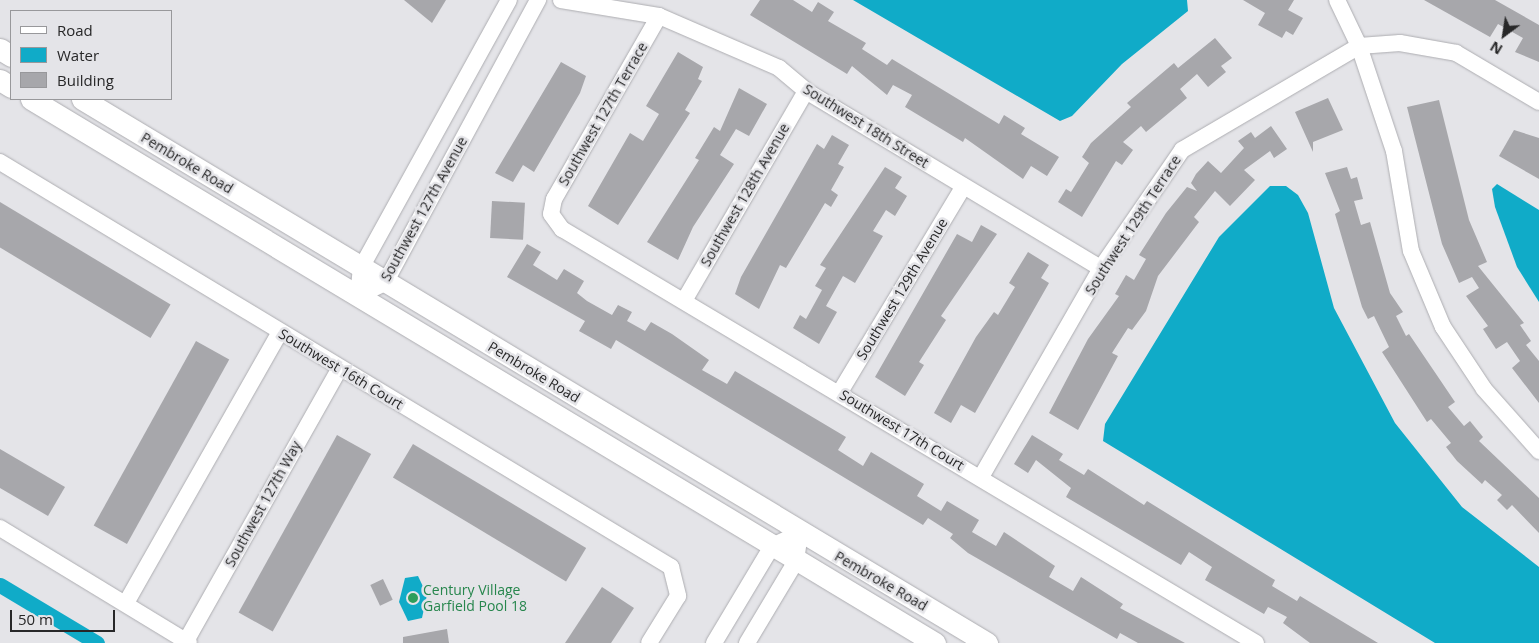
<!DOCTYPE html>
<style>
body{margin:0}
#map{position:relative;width:1539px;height:643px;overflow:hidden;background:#e4e4e8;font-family:"Open Sans",sans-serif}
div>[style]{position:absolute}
.water>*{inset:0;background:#10abc8}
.canal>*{height:15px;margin:-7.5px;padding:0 7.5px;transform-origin:7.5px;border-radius:7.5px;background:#10abc8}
.building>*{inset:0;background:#a7a7ab;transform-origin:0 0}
.roads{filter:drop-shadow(0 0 1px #adadb1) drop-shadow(0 0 1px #adadb1)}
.minor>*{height:16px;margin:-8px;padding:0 8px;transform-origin:8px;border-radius:8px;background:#fff}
.major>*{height:21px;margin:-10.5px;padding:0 10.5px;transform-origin:10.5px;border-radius:10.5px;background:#fff}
.dots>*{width:14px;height:14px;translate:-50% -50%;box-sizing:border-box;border:2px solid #e4e4e8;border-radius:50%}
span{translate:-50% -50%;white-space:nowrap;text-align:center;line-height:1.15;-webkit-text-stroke:5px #e4e4e8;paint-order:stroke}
.street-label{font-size:14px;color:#272728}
.leisure-label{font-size:14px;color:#27864d}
.left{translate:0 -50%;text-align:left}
.legend{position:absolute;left:10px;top:10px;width:162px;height:90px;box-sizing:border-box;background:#e4e4e8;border:1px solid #98989b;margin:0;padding:6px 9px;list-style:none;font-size:15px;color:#272728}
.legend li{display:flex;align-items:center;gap:10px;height:25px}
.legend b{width:25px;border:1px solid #98989b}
.north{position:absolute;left:1479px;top:10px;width:50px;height:50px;-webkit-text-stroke:4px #e4e4e8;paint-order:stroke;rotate:211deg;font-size:14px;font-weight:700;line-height:20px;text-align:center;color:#272728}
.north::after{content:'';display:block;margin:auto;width:18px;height:22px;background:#272728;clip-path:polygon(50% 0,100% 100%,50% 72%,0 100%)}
.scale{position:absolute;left:10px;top:610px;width:105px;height:22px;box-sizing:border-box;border:2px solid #272728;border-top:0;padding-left:6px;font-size:15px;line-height:18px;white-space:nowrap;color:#272728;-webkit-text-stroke:4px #e4e4e8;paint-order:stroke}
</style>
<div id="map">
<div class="water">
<div style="clip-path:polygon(853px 0,1187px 0,1188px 11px,1122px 64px,1072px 116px,1060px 121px)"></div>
<div style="clip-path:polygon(1497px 184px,1539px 210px,1539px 302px,1517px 267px,1495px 207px,1492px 189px)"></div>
<div style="clip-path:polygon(1270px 186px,1286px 186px,1298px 195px,1308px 213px,1334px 308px,1395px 423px,1462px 507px,1539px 567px,1539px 643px,1435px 643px,1103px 441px,1105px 424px,1219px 237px)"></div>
<div style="clip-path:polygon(418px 576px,427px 595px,422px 618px,408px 621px,399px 602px,405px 578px)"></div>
</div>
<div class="canal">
<div style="left:0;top:585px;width:113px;rotate:30.9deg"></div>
</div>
<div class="building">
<div style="clip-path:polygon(404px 0,446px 0,432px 23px)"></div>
<div style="clip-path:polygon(760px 0,793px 0,812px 12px,818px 2px,834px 12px,828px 21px,866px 43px,862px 49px,887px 65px,892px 59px,999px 124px,1004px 115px,1025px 128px,1021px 134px,1059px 157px,1047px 176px,1031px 166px,1023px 179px,965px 138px,963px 142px,905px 107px,912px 95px,893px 85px,887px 95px,852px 66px,847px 74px,750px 15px)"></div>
<div style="clip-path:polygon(1243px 0,1294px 0,1288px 10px,1303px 18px,1293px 35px,1286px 31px,1282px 38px,1258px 25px,1265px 13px)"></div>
<div style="clip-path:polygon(1424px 0,1495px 0,1539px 25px,1539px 62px,1515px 52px,1523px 38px,1498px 24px,1490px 37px)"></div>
<div style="clip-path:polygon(1215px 38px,1232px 58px,1221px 66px,1226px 72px,1208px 87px,1197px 74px,1180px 89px,1187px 98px,1146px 132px,1141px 126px,1123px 142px,1133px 150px,1122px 165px,1116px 161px,1082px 217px,1058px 202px,1066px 189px,1071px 192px,1089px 163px,1082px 157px,1091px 143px,1131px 107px,1127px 103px,1174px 63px,1178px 68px)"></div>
<div style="clip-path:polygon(678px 52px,703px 67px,698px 79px,702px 81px,685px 110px,690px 113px,618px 225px,588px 206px,630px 133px,643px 141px,659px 114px,646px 106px)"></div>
<div style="clip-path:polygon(561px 62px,586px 76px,580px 93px,534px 172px,523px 165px,513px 182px,495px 173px)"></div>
<div style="clip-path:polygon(739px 88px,767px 104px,749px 136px,736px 129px,720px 155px,734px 164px,693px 227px,678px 260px,647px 242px,699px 160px,695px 158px,714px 127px,720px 131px)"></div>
<div style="clip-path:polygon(1328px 98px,1343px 130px,1313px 142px,1313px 152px,1295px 112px)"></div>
<div style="clip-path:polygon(1439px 100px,1469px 220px,1487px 262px,1478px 266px,1524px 323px,1520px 325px,1531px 341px,1526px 345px,1539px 361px,1539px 403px,1512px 368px,1520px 361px,1507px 342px,1496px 349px,1483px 329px,1488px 326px,1466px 296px,1479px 288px,1472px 277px,1459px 283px,1442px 244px,1407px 107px)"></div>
<div style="clip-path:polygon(1271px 126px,1287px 149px,1274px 158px,1270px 151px,1244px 170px,1255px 180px,1230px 206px,1215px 191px,1194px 217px,1199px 222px,1158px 276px,1146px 311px,1132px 330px,1128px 328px,1112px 353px,1118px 356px,1078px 430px,1049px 413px,1088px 339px,1119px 296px,1115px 294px,1126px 275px,1134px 280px,1146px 259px,1139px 255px,1166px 213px,1187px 187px,1197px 191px,1191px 183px,1196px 174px,1208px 161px,1221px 173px,1244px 148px,1238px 141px,1251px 132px,1255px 138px)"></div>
<div style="clip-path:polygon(1514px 130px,1539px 138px,1539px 179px,1499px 156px)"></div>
<div style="clip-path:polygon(832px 135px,849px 145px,838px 164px,844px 167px,831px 190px,838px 195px,831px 207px,825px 203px,786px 268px,780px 265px,759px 309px,735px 294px,741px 277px,817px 144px,824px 149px)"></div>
<div style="clip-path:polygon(885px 167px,902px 177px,895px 188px,907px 196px,895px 216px,886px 210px,873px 231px,883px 236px,855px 283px,843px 276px,826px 306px,837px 312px,819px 344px,793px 328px,800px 315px,806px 319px,822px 290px,815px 286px,826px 268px,820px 265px)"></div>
<div style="clip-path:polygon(1347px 167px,1351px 179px,1357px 177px,1363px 199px,1354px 201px,1361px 225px,1370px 222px,1390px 293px,1403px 312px,1396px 316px,1406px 336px,1409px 334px,1455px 402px,1448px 407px,1464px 426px,1470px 421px,1483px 437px,1479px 441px,1539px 498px,1539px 533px,1512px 505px,1507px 510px,1497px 500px,1502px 495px,1485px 480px,1482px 484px,1457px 461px,1446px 447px,1451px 443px,1431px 419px,1427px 422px,1382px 352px,1389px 347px,1374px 316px,1368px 319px,1362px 307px,1335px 214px,1340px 211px,1325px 173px)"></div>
<div style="left:492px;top:201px;width:33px;height:37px;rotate:3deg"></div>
<div style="left:0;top:202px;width:199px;height:39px;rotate:31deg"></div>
<div style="clip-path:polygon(981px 225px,997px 234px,941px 316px,946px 320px,919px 362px,924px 365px,905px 396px,875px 377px,957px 234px,972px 242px)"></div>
<div style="clip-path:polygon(527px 244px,541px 252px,533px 265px,557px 280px,564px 269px,584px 281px,577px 293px,587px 301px,612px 315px,618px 305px,632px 312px,627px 321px,645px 331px,651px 322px,672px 334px,709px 360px,702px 370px,727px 384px,735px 371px,846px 437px,838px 450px,863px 466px,871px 452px,924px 484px,917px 496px,941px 511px,947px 501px,979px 520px,972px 532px,996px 546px,1004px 532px,1055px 566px,1049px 577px,1073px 591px,1081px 577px,1123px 604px,1120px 608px,1185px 643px,1138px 643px,1120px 633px,1117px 639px,968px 553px,950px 538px,953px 534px,928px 518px,923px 525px,616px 340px,611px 349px,579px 331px,585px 321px,507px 277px)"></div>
<div style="clip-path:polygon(1028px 252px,1049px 265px,1041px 278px,1049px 283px,975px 413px,961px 405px,951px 423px,934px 413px,976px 337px,994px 312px,998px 315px,1015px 287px,1009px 283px)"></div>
<div style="left:196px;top:341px;width:38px;height:211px;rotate:29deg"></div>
<div style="left:337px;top:435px;width:39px;height:203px;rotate:29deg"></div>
<div style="clip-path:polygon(1032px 435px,1063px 454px,1059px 460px,1084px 475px,1088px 469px,1144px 505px,1147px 501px,1275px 580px,1272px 586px,1297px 601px,1300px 596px,1378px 643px,1310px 643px,1283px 623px,1287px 617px,1268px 607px,1264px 614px,1205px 580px,1212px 567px,1189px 552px,1181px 565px,1066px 497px,1071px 488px,1036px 460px,1028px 473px,1014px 464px)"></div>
<div style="left:413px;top:444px;width:202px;height:39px;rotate:31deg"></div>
<div style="clip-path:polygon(0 449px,65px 487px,48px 516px,0 488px)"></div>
<div style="left:383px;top:579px;width:23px;height:14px;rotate:65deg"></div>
<div style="clip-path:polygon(602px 587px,634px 608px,611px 643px,565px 643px)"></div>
<div style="clip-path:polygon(447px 629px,449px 643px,403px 643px,403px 637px)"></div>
</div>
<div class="roads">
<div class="minor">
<div style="left:561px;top:0;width:99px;rotate:9.3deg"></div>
<div style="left:659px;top:16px;width:131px;rotate:23.4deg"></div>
<div style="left:779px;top:68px;width:35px;rotate:40deg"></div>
<div style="left:806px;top:91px;width:344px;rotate:31deg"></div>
<div style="left:1337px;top:0;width:51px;rotate:64.4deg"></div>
<div style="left:1359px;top:46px;width:41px;rotate:-4.2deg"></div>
<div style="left:1400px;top:43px;width:57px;rotate:10.1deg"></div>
<div style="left:1456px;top:53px;width:96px;rotate:30.6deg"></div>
<div style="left:659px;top:16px;width:211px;rotate:119.8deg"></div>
<div style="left:554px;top:199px;width:15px;rotate:101deg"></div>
<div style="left:551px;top:214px;width:19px;rotate:54deg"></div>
<div style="left:562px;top:229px;width:808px;rotate:30.82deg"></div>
<div style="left:0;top:162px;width:784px;rotate:31.11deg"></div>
<div style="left:671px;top:567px;width:30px;rotate:76deg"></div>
<div style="left:678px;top:596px;width:55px;rotate:121.7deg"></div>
<div style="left:358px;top:296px;width:30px;rotate:-26deg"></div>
<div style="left:385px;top:283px;width:322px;rotate:-61.6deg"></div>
<div style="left:358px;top:296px;width:28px;rotate:-84deg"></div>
<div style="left:361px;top:268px;width:306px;rotate:-61.1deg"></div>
<div style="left:685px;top:299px;width:241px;rotate:-59.8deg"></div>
<div style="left:840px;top:392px;width:240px;rotate:-59deg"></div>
<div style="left:981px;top:477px;width:241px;rotate:-60.1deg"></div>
<div style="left:1101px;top:268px;width:143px;rotate:-55.5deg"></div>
<div style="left:1182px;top:150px;width:205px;rotate:-30.4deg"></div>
<div style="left:1359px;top:46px;width:111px;rotate:71.6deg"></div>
<div style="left:1394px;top:151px;width:101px;rotate:80.4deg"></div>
<div style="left:1411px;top:251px;width:82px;rotate:67.2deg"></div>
<div style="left:1443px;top:327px;width:74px;rotate:56.5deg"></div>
<div style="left:1484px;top:389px;width:83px;rotate:48.4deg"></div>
<div style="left:0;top:528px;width:221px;rotate:31.3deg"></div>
<div style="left:126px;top:603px;width:312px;rotate:-60.4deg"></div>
<div style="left:186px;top:641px;width:313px;rotate:-60.6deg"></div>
<div style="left:714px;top:643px;width:113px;rotate:-59.1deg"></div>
<div style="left:772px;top:546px;width:31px;rotate:-25deg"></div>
<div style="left:747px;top:643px;width:96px;rotate:-59.1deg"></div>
<div style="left:796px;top:561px;width:28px;rotate:-82deg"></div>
</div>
<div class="major">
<div style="left:0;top:49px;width:13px;rotate:32deg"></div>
<div style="left:0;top:80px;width:13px;rotate:32deg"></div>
<div style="left:31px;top:99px;width:1055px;rotate:31.04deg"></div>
<div style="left:82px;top:99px;width:1056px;rotate:31.01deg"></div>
</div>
</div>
<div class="dots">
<div style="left:413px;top:598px;background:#2e9e5b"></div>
</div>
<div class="street-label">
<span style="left:603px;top:114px;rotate:-60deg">Southwest 127th Terrace</span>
<span style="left:866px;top:126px;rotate:32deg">Southwest 18th Street</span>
<span style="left:187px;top:163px;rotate:31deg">Pembroke Road</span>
<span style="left:745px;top:195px;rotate:-60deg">Southwest 128th Avenue</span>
<span style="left:424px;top:209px;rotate:-61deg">Southwest 127th Avenue</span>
<span style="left:1133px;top:225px;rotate:-57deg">Southwest 129th Terrace</span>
<span style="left:902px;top:289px;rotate:-59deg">Southwest 129th Avenue</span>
<span style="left:341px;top:369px;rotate:31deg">Southwest 16th Court</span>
<span style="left:534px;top:372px;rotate:31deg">Pembroke Road</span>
<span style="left:902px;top:430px;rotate:31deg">Southwest 17th Court</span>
<span style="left:263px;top:504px;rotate:-61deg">Southwest 127th Way</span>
<span style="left:881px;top:581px;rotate:30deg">Pembroke Road</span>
</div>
<div class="leisure-label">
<span class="left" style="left:423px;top:598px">Century Village<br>Garfield Pool 18</span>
</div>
<ul class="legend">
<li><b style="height:6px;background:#fff"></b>Road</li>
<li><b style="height:14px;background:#10abc8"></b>Water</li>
<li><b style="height:14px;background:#a7a7ab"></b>Building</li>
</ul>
<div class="north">N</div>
<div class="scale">50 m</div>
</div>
